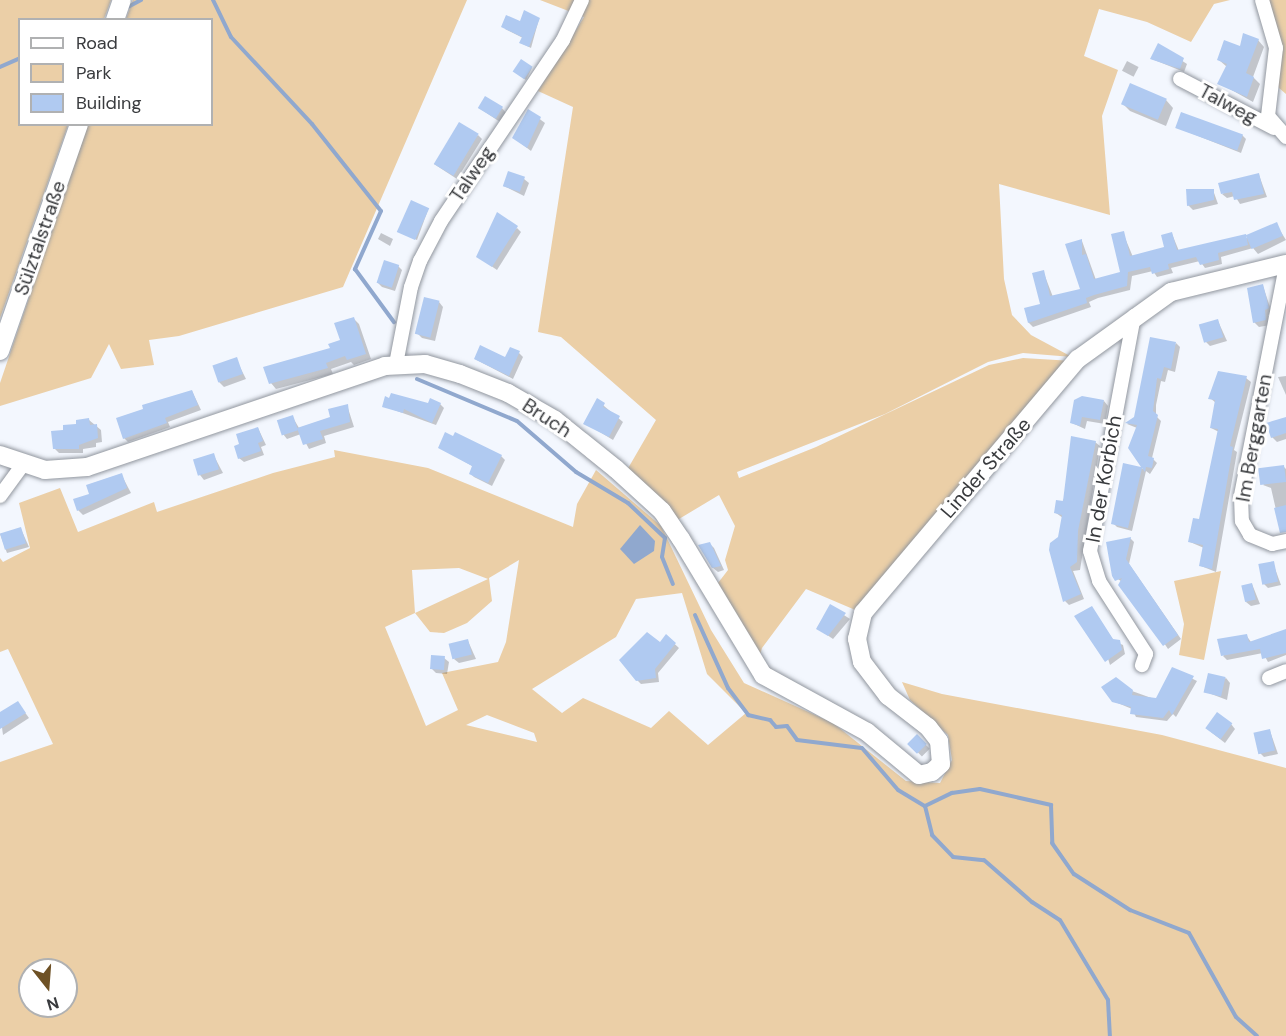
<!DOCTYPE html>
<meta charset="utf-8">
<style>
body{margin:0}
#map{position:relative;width:1286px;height:1036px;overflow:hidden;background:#f3f7fe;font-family:"DM Sans",sans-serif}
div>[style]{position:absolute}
.green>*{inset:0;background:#ebcfa7}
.water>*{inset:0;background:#90a8ce}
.shadow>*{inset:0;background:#0003;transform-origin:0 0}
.stream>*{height:4px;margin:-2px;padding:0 2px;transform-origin:2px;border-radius:2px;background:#90a8ce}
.building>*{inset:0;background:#b0caf1;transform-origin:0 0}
.roads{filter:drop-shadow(0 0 2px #91969e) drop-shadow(0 0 2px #91969e)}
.street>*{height:14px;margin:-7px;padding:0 7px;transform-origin:7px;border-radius:7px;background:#fff}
.secondary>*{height:18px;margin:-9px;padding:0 9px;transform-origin:9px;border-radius:9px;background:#fff}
span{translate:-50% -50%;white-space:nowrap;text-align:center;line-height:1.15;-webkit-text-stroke:6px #fff;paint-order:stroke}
.street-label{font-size:20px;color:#393b3e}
.legend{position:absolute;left:18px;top:18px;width:195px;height:108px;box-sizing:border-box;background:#fff;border:2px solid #b0b1b2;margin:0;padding:8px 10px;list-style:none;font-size:18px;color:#393b3e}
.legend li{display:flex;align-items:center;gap:12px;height:30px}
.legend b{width:30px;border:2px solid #b0b1b2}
.north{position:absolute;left:18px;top:958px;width:60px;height:60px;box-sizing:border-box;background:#fff;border:2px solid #b0b1b2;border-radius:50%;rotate:163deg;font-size:16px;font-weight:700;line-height:24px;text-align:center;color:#393b3e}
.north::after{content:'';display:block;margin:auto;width:21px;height:27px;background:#6e5125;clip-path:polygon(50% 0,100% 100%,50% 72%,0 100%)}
</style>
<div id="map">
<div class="green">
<div style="clip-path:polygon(0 0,111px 0,104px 19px,20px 20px,20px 124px,68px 125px,0 318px)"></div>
<div style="clip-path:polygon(133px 0,467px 0,343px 287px,179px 336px,149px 340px,154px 365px,121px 369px,109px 344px,91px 378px,0 406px,0 383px,88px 125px,212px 124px,212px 20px,126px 19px)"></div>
<div style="clip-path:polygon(540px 0,1230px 0,1214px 4px,1191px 42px,1147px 22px,1099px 9px,1084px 56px,1118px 70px,1102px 116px,1110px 215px,999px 184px,1004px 279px,1012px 315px,1031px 335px,1072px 357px,1023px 353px,988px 362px,885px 414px,737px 472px,739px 478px,816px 447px,989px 365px,1023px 358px,1073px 361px,860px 612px,806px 589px,762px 648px,756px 669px,708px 596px,728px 570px,725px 560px,735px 526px,719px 495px,669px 525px,623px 477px,656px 420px,561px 337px,538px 332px,573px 107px,538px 91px,584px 17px)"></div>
<div style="clip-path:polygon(1265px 0,1286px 0,1286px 94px,1272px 82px,1275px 68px)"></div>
<div style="clip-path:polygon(evenodd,334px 450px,428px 468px,573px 527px,577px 504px,596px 470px,661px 526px,711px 630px,744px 683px,833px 723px,906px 781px,940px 783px,952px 760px,948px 735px,910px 700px,902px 682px,942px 694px,1162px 735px,1286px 768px,1286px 1036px,0 1036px,0 762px,53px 744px,8px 649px,0 652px,0 558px,3px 562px,30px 548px,19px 503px,60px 488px,78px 532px,154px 502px,157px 512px,273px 473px,335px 457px,334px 450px,519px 560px,506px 642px,498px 662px,442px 673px,458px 710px,426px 726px,385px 627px,415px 613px,430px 632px,444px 633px,467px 623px,492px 601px,489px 578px,519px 560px,334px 450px,459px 568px,488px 579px,415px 613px,412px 570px,459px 568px,334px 450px,682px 593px,707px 674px,746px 713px,708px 745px,669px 711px,651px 728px,583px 698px,562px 713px,532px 689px,616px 637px,636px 599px,682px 593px,334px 450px,487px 715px,534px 733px,537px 742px,466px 725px,487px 715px,334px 450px,30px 970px,66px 970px,66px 1006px,30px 1006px,30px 970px)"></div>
<div style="clip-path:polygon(1221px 571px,1204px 660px,1179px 655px,1184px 624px,1174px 581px)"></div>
</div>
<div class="water">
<div style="clip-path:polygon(640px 525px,655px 541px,654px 551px,634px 564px,620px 549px)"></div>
</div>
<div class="shadow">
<div style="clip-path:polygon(539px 19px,531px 48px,523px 44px,523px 38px,505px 29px)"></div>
<div style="clip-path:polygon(1258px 40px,1264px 47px,1253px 77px,1260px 84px,1253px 102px,1219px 83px,1227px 67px,1219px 60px)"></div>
<div style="clip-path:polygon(1158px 45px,1187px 64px,1184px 72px,1152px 59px)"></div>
<div style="left:1127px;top:61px;width:13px;height:11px;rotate:27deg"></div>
<div style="clip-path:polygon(532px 68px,526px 80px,516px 73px)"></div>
<div style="clip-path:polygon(1166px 100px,1173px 108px,1166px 126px,1130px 111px,1123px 104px)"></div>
<div style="clip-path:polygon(479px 108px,502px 108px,506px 113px,500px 122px)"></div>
<div style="clip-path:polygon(529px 111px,545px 123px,531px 151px,514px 138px)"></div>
<div style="clip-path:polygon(1178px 128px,1242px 135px,1246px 139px,1241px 153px)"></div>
<div style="clip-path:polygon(478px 135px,482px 139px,457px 179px,434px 164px)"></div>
<div style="clip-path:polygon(1259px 175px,1267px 197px,1240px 204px,1235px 196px,1227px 198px,1222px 194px)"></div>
<div style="clip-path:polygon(524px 179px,529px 183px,524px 196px,504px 186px)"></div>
<div style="clip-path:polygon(1213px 190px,1218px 204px,1193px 210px,1188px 205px)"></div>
<div style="clip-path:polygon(428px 210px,417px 240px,401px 233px)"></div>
<div style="clip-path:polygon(1276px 224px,1286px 240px,1258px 254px,1253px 248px,1221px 257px,1222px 264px,1205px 268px,1200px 261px,1171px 268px,1173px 273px,1157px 277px,1153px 271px,1132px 276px,1130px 290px,1098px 298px,1089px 302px,1091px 307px,1033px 327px,1029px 323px,1026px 309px,1042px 305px,1043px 271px,1053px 297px,1082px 290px,1082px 241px,1096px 280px,1122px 273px,1123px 233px,1133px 257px,1166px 248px,1172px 234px,1179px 251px,1247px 238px)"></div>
<div style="clip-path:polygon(517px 228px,521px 232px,497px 270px,478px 257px)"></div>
<div style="clip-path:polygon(381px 233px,393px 239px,390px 246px,378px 239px)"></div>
<div style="clip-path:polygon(398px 266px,402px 270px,395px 291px,382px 287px,378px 283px)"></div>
<div style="clip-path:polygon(1263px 286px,1272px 313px,1268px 315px,1270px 325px,1259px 327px,1254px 322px)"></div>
<div style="clip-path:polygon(439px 302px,443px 307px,435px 341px,422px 338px,417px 333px)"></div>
<div style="clip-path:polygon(353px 318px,359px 324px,371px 359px,354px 365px,351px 362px,331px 369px,333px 374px,276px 389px,271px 383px,332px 349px,342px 341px)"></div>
<div style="clip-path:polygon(1218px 321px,1227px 341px,1210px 346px,1205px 341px)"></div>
<div style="clip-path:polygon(1176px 343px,1180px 347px,1175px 372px,1168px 370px,1165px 382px,1161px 381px,1156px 405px,1156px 416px,1161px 421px,1152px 458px,1157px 463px,1150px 474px,1146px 471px,1132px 531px,1117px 527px,1113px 523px,1124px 465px,1145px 469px,1137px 428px,1127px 424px,1135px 418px)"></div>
<div style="clip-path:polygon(519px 353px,523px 357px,513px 379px,475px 359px,506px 359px)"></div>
<div style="clip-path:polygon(236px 359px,246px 379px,224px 387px,219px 382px)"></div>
<div style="clip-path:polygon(1286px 376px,1286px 395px,1278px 377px)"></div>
<div style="clip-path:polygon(1246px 378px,1251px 382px,1234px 450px,1237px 452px,1216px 572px,1201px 566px,1204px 548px,1190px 542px,1200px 521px,1219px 432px,1211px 428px,1216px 403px,1210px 398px)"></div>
<div style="clip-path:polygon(192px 391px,201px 410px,168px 422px,170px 427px,128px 442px,124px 438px)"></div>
<div style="clip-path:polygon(597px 400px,623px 422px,613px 440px,585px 423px)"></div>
<div style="clip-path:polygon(1104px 401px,1108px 406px,1105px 424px,1087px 421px,1085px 429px,1072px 423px)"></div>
<div style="clip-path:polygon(428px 404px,440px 404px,444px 408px,436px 425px,383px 406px)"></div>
<div style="clip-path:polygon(347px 405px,354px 427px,324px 436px,326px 443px,309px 449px,301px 434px,287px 439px,283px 434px,292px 416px,299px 428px,332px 418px)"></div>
<div style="clip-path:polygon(1286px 418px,1286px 439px,1277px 442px,1272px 437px)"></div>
<div style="clip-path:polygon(89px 420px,101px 430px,102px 442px,96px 443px,96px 447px,83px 449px,83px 453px,59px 453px,55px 449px,65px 432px)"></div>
<div style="clip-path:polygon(258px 428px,266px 445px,261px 447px,264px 455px,244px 462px,239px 458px)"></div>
<div style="clip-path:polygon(1095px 442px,1100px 446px,1080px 570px,1073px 571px,1084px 599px,1069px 605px,1065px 601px,1059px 538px,1063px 518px,1056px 513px)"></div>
<div style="clip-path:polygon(439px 447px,501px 456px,505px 460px,492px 486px,474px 477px,471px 474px,474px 467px)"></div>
<div style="clip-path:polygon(213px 454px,223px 473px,204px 480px,200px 475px)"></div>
<div style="clip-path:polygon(1283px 466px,1286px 469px,1286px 526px,1279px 523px,1271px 488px,1263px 485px)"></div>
<div style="clip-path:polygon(121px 474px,131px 493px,83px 515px,78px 510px,91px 495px)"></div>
<div style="clip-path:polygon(21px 529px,29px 547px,7px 553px,0 534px)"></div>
<div style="clip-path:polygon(1130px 538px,1134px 542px,1129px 564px,1181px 639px,1168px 649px,1124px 583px,1113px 576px)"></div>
<div style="clip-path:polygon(709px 543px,714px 548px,724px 570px,718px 572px,713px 568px)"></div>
<div style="clip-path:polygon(1273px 563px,1281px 585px,1268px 588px,1264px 584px)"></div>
<div style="clip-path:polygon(1252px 584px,1260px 604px,1251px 606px,1246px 602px)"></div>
<div style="clip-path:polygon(830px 606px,850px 619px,833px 639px,817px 628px)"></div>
<div style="clip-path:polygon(1092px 608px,1114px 641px,1123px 645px,1125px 654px,1110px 665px)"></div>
<div style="clip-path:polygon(1286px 631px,1286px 655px,1268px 662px,1263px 653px,1227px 660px,1223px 656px,1246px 635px,1251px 642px)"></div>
<div style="clip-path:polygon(666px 636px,679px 648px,658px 673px,659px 682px,641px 684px,637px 680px)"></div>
<div style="clip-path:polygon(468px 641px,476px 659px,459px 663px,454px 659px)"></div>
<div style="clip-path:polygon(444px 658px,449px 662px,447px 674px,436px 673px,431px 668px)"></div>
<div style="clip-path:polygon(1173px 669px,1197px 681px,1176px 717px,1173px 714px,1167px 721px,1136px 717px,1132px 709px,1113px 701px,1132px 691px,1157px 700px)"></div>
<div style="clip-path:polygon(1226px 678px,1230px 683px,1227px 700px,1206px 692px)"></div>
<div style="clip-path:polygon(18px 703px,29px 718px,3px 735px,0 713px)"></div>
<div style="clip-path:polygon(1231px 724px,1235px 729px,1225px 743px,1211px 732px)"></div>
<div style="clip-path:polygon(1270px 731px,1278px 754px,1264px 757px,1260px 753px)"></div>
<div style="left:917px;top:736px;width:18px;height:11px;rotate:45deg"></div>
</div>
<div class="stream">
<div style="left:213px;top:0;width:41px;rotate:64.1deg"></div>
<div style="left:231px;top:37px;width:119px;rotate:47deg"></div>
<div style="left:312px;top:124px;width:111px;rotate:51.6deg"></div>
<div style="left:381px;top:211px;width:64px;rotate:114.1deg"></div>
<div style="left:355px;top:269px;width:66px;rotate:53.7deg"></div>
<div style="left:126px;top:8px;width:17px;rotate:-28deg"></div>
<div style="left:0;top:67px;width:22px;rotate:-24deg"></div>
<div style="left:417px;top:379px;width:108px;rotate:22.8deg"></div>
<div style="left:517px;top:421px;width:78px;rotate:40.8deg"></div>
<div style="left:576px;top:472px;width:61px;rotate:30.8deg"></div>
<div style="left:628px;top:503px;width:51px;rotate:43.4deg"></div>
<div style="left:665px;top:538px;width:19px;rotate:99deg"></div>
<div style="left:662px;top:557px;width:29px;rotate:68deg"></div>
<div style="left:695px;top:615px;width:80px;rotate:65.7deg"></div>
<div style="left:728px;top:688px;width:34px;rotate:53deg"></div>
<div style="left:748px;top:715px;width:23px;rotate:13deg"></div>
<div style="left:770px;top:720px;width:9px;rotate:49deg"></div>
<div style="left:776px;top:727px;width:11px;rotate:-5deg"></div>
<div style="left:787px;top:726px;width:17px;rotate:54deg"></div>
<div style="left:797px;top:740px;width:65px;rotate:7deg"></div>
<div style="left:862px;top:748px;width:55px;rotate:49.4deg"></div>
<div style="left:898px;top:790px;width:31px;rotate:31deg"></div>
<div style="left:925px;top:806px;width:30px;rotate:76deg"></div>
<div style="left:932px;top:835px;width:30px;rotate:46deg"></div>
<div style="left:953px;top:857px;width:31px;rotate:6deg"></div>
<div style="left:984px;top:860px;width:64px;rotate:41.2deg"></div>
<div style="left:1032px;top:902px;width:33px;rotate:33deg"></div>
<div style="left:1060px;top:920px;width:93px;rotate:59deg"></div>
<div style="left:1108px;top:1000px;width:36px;rotate:87deg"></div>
<div style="left:925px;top:806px;width:30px;rotate:-26deg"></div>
<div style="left:952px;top:793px;width:28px;rotate:-8deg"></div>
<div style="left:980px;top:789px;width:73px;rotate:12.7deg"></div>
<div style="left:1051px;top:805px;width:38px;rotate:88deg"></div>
<div style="left:1052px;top:843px;width:38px;rotate:55deg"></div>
<div style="left:1074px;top:874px;width:67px;rotate:32.7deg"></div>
<div style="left:1130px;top:910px;width:63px;rotate:21.3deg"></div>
<div style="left:1189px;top:933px;width:96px;rotate:60.8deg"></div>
<div style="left:1236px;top:1017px;width:28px;rotate:42deg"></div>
</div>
<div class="building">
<div style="clip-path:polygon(524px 10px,540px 18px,529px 47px,519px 43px,522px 37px,501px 27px,506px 15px,520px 21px)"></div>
<div style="clip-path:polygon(1243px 33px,1259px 39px,1246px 73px,1254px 77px,1247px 97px,1217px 84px,1227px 64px,1217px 60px,1224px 40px,1240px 46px)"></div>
<div style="clip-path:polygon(1158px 43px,1184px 58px,1180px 69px,1150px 59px)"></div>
<div style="left:521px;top:59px;width:14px;height:15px;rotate:34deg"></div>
<div style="left:1130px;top:83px;width:40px;height:23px;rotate:23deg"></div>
<div style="left:485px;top:96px;width:21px;height:14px;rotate:31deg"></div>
<div style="clip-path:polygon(528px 109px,541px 117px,527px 148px,512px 138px)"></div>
<div style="left:1181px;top:112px;width:66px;height:17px;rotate:20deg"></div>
<div style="left:459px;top:122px;width:23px;height:49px;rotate:31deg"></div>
<div style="left:508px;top:171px;width:18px;height:16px;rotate:19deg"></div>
<div style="clip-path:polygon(1259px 173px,1264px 194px,1234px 200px,1232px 192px,1221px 194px,1218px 183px)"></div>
<div style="clip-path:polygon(1186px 189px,1214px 189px,1214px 200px,1187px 206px)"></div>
<div style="left:411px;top:200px;width:20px;height:35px;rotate:24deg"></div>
<div style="clip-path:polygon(497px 212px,518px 226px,492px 267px,476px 257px)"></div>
<div style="left:1277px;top:222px;width:15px;height:34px;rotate:67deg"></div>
<div style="clip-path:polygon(1124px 231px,1130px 256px,1164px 247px,1161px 235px,1172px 232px,1177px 250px,1246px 234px,1248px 245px,1218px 253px,1219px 260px,1200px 265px,1196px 257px,1168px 264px,1169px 269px,1152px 274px,1150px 267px,1128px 272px,1127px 286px,1094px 295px,1086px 298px,1087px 303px,1028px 323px,1024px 308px,1040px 304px,1032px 273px,1044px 270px,1050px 296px,1080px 289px,1065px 244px,1082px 239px,1082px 255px,1086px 254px,1094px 279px,1120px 272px,1111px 234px)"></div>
<div style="left:384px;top:260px;width:16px;height:24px;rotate:18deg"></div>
<div style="clip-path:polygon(1263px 284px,1269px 308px,1265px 310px,1266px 320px,1253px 323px,1247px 288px)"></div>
<div style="left:424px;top:297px;width:16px;height:38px;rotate:14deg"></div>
<div style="clip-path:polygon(354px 317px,366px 354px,347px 360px,345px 356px,326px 363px,328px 368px,269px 384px,263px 367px,330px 348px,328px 344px,340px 340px,334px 323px)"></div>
<div style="left:1218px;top:319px;width:19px;height:20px;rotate:74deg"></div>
<div style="clip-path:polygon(1150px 337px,1176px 342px,1171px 369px,1164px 367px,1161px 379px,1157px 378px,1153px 411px,1158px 415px,1148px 456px,1154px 458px,1152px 468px,1146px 467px,1145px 472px,1142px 468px,1128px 528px,1111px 524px,1123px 463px,1141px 467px,1128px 448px,1137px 425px,1125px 423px,1134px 417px)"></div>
<div style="clip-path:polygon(480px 345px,505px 357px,510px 347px,520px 351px,509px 376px,474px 359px)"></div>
<div style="left:237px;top:357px;width:18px;height:26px;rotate:71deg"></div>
<div style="clip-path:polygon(1218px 371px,1247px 376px,1230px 446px,1233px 447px,1212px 569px,1199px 566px,1203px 545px,1188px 542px,1193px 518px,1199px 519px,1218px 429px,1210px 428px,1215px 400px,1208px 399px)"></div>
<div style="clip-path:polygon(192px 390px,198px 405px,165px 418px,167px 423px,123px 439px,116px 418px,143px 409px,142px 405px)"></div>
<div style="clip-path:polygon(391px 393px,428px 403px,430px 398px,441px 403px,432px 423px,404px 409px,403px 413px,382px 407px,385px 396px,389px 398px)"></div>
<div style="clip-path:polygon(1082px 396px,1104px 400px,1100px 420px,1082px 417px,1080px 426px,1070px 423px,1074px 400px)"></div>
<div style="clip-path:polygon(597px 398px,605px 403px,603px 407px,620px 416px,609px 437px,583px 424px)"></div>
<div style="clip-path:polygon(348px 404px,350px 422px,320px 431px,323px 439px,303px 445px,297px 428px,330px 417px,328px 409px)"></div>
<div style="left:293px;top:415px;width:16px;height:17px;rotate:72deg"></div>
<div style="clip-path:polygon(1286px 417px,1286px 433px,1271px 438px,1266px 423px)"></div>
<div style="clip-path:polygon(89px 418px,90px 425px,97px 424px,98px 438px,79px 445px,79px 449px,53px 449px,51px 431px,63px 430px,63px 425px,76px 424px,76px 420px)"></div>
<div style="clip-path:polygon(258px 427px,263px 441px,258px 443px,261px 451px,238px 459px,234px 446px,239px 444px,236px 434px)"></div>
<div style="clip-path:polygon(445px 432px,453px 436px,455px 432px,502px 455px,488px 483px,469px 474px,472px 466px,438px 448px)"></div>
<div style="clip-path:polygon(1071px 436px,1096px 441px,1078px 531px,1077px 562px,1070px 567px,1081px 594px,1063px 602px,1049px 550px,1050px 543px,1058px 537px,1062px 515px,1054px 513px,1056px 500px,1063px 501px)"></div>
<div style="left:214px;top:453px;width:17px;height:22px;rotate:73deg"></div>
<div style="left:1284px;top:465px;width:17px;height:26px;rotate:83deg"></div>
<div style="clip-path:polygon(122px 473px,127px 488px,77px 511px,73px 499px,89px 494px,86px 485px)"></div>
<div style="clip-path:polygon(1286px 505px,1286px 532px,1280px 533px,1274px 508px)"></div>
<div style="left:21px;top:527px;width:17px;height:22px;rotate:73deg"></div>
<div style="clip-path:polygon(1131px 537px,1126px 559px,1178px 635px,1163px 646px,1118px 585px,1122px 578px,1115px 581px,1112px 576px,1106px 542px)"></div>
<div style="clip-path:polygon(710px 542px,721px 566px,712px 568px,698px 545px)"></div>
<div style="left:1274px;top:561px;width:21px;height:16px;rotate:79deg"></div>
<div style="left:1252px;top:583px;width:17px;height:11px;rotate:77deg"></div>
<div style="clip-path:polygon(830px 604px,846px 613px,828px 636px,816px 629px)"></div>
<div style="clip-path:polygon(1092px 606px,1113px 639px,1120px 640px,1122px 650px,1105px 662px,1074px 616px)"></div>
<div style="clip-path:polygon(1286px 629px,1286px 653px,1262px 659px,1260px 649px,1221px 656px,1217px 639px,1247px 634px,1249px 642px)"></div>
<div style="clip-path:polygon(647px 632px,660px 642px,666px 634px,676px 643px,655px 669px,656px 678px,636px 681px,619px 660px)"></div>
<div style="left:468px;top:639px;width:16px;height:20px;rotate:76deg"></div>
<div style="left:431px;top:655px;width:14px;height:14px;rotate:4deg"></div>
<div style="clip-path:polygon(1172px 667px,1194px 676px,1172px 715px,1169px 710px,1163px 718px,1130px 714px,1131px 707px,1112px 702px,1101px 687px,1116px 677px,1133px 690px,1132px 695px,1156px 698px)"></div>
<div style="left:1208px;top:673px;width:18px;height:20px;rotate:13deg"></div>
<div style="clip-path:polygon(18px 701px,26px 713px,0 729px,0 712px)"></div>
<div style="left:1217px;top:712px;width:19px;height:20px;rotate:36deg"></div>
<div style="left:1270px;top:729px;width:22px;height:17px;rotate:77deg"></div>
<div style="left:917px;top:734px;width:14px;height:14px;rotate:45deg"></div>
</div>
<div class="roads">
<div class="street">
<div style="left:1262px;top:0;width:50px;rotate:73.7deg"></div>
<div style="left:1276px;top:48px;width:68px;rotate:96.7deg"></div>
<div style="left:1268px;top:116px;width:28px;rotate:49deg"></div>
<div style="left:1180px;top:79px;width:106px;rotate:27.5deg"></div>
<div style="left:1286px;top:266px;width:234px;rotate:101.1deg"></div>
<div style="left:1241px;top:496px;width:25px;rotate:88deg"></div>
<div style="left:1242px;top:521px;width:16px;rotate:60deg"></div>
<div style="left:1250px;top:535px;width:24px;rotate:22deg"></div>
<div style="left:1272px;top:544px;width:14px;rotate:-12deg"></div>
<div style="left:1134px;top:316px;width:239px;rotate:100.6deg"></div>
<div style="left:1090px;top:551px;width:31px;rotate:73deg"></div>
<div style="left:1099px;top:581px;width:87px;rotate:57.2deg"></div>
<div style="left:1146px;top:654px;width:12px;rotate:110deg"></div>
<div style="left:396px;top:364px;width:78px;rotate:-79deg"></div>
<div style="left:411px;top:287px;width:28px;rotate:-71deg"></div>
<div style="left:420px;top:261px;width:45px;rotate:-62.3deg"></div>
<div style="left:441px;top:221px;width:218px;rotate:-56deg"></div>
<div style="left:563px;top:40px;width:44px;rotate:-64.6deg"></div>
<div style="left:0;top:496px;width:39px;rotate:-54deg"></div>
<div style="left:1269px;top:678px;width:18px;rotate:-22deg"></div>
</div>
<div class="secondary">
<div style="left:115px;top:20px;width:21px;rotate:-71deg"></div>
<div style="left:0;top:351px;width:240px;rotate:-70.8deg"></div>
<div style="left:0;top:455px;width:47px;rotate:18.4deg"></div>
<div style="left:45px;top:470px;width:42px;rotate:-4.1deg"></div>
<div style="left:87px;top:467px;width:315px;rotate:-18.7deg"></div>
<div style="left:385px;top:366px;width:40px;rotate:-2.9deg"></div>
<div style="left:425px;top:364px;width:36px;rotate:16deg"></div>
<div style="left:460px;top:374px;width:52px;rotate:21.6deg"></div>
<div style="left:508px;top:393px;width:54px;rotate:29.9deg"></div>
<div style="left:555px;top:420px;width:78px;rotate:38.8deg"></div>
<div style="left:616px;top:469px;width:62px;rotate:42.4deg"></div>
<div style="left:662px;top:511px;width:34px;rotate:56deg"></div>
<div style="left:681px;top:539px;width:159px;rotate:58.9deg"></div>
<div style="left:763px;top:675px;width:119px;rotate:28.7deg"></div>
<div style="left:867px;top:732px;width:67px;rotate:39.6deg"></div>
<div style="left:919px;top:775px;width:13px;rotate:-13deg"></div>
<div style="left:932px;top:772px;width:12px;rotate:-42deg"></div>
<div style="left:941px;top:764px;width:23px;rotate:-95deg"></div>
<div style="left:939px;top:741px;width:18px;rotate:-128deg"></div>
<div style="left:928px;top:727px;width:51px;rotate:-142.2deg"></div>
<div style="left:888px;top:696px;width:43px;rotate:-127.4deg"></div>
<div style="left:862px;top:662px;width:24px;rotate:-102deg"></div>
<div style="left:857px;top:639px;width:27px;rotate:-77deg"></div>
<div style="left:863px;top:613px;width:333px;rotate:-49.8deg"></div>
<div style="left:1078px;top:359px;width:115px;rotate:-35.8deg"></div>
<div style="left:1171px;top:292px;width:118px;rotate:-13.7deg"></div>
</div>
</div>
<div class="street-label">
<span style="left:1228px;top:104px;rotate:28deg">Talweg</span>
<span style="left:472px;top:174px;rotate:-56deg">Talweg</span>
<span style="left:40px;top:238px;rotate:-71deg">Sülztalstraße</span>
<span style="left:547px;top:418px;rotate:33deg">Bruch</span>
<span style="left:1254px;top:438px;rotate:-80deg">Im Berggarten</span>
<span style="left:986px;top:468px;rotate:-49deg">Linder Straße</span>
<span style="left:1104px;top:479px;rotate:-80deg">In der Korbich</span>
</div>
<ul class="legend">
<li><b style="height:8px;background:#fff"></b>Road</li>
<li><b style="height:16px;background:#ebcfa7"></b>Park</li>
<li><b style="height:16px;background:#b0caf1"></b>Building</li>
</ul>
<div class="north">N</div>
</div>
